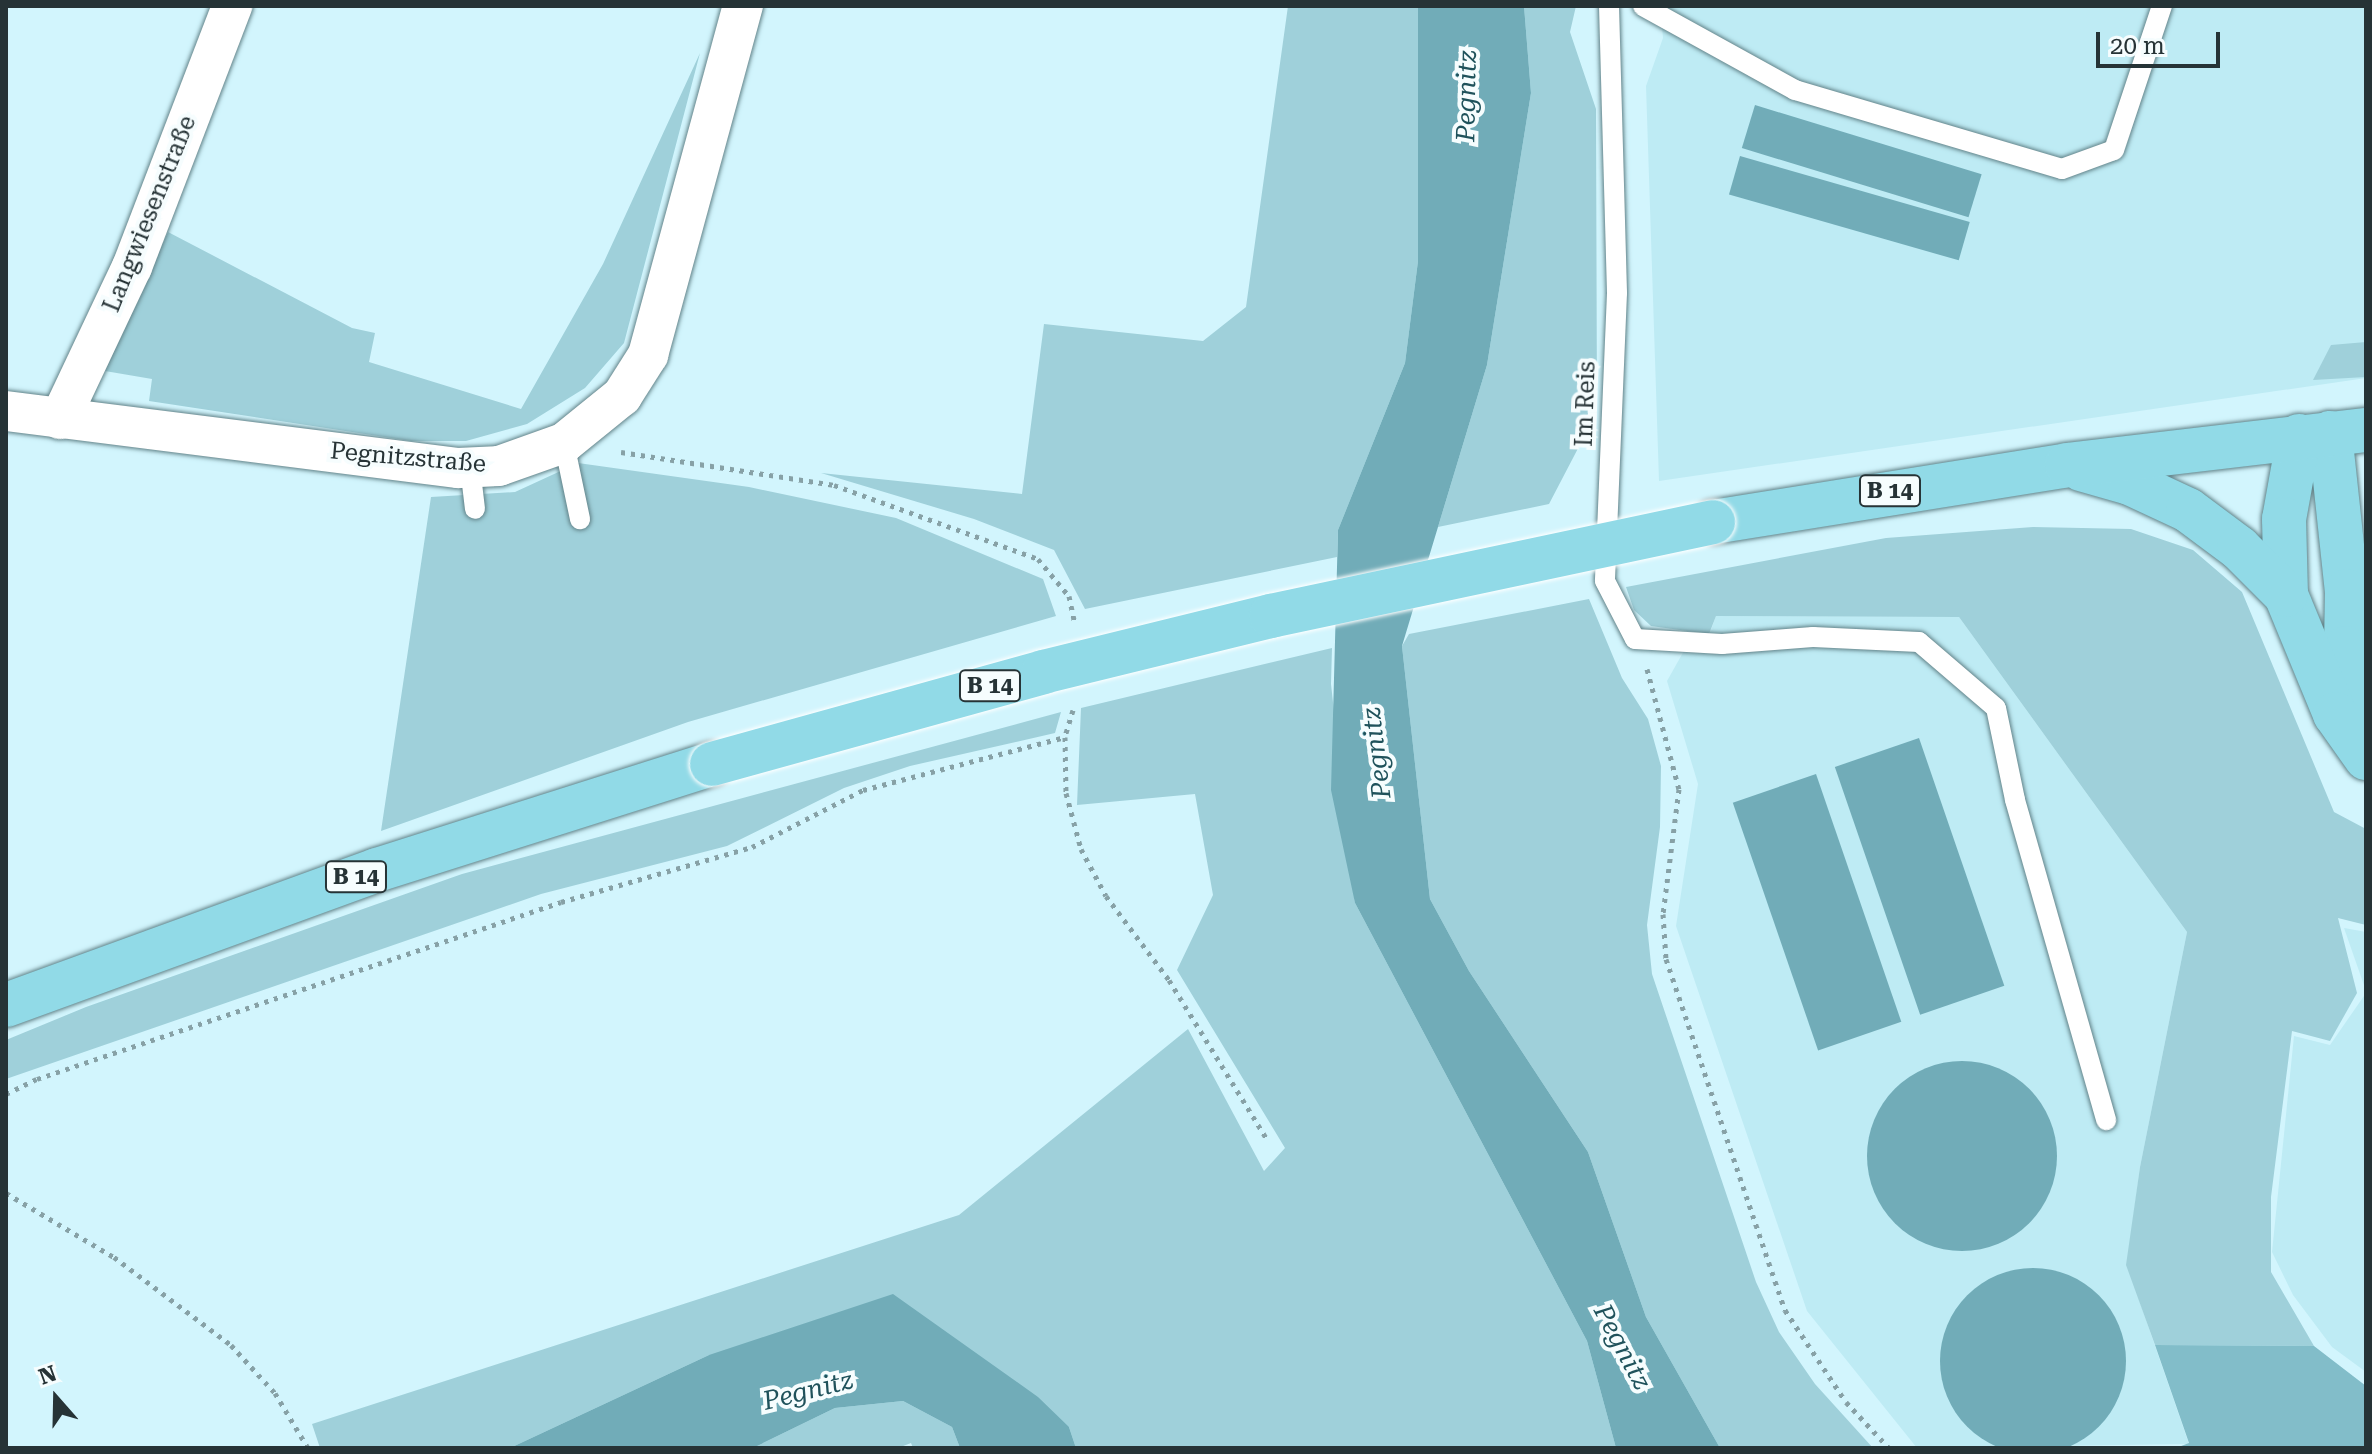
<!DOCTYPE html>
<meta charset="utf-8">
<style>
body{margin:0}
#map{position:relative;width:2372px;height:1454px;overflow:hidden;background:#d2f5fd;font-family:"Roboto Serif",serif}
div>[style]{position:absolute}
.built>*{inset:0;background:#beebf4}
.green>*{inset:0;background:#9fd0da}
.forest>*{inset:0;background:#82bdc9}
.water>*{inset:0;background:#71acb8;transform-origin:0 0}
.round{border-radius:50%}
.path>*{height:5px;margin-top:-2.5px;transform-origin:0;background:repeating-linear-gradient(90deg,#87a1a6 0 4px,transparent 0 10px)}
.roads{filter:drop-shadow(0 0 2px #628389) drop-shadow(0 0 2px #628389)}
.lane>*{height:20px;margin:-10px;padding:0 10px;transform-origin:10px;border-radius:10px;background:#fff}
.street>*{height:40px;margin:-20px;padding:0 20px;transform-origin:20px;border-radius:20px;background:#fff}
.primary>*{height:44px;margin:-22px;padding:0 22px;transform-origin:22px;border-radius:22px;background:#91dae7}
.bridges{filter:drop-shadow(0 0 2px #fff) drop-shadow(0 0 2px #fff)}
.primary-bridge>*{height:44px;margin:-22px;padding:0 22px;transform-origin:22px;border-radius:22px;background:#91dae7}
span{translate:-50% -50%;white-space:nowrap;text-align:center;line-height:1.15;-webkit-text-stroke:8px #f6fdfe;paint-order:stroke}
.shield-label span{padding:2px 6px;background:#f6fdfe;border:2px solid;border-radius:6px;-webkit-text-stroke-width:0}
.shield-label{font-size:22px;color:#263336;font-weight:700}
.street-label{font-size:24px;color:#263336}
.water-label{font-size:26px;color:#1f525b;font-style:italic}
.frame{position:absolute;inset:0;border:8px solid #263336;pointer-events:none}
.north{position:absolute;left:16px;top:1358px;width:80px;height:80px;-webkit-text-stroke:6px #f6fdfe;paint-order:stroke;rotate:340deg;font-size:22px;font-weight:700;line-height:32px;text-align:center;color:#263336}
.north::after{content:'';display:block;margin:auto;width:28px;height:36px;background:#263336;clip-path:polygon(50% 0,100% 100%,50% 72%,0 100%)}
.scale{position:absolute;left:2096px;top:32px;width:124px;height:36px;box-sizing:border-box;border:4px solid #263336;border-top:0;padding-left:10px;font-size:24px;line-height:28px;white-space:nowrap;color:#263336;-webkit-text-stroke:6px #f6fdfe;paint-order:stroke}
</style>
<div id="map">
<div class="built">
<div style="clip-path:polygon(1660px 6px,2366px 6px,2366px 378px,1659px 481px,1646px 86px,1663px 38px)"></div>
<div style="clip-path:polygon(1716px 616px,1959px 617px,2187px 932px,2140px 1167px,2127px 1265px,2189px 1444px,1917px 1448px,1807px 1311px,1676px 926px,1698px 784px,1667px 681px,1685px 649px,1704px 649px)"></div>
<div style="clip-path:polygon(2344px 928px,2366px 932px,2366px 991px)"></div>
<div style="clip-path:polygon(2366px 993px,2366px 1372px,2332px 1347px,2293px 1295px,2272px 1252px,2294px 1036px,2330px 1045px)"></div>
</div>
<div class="green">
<div style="clip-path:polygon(1288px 6px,1418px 6px,1418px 261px,1405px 363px,1338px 530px,1337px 557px,1085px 609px,1054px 550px,974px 519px,821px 473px,1022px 494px,1044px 324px,1203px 341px,1246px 307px)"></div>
<div style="clip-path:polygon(1524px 6px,1576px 6px,1570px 32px,1596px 109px,1597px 412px,1549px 504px,1438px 527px,1487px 365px,1531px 93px)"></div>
<div style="clip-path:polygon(700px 53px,624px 343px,585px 388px,527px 424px,466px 441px,411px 441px,149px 401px,152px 379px,105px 371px,168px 232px,352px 328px,375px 333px,369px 362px,521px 409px,603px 264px)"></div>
<div style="clip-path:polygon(2366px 342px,2366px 377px,2313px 380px,2331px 345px)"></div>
<div style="clip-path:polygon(578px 463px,749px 487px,896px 518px,1043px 579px,1056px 616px,688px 722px,381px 831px,431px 497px,515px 492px)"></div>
<div style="clip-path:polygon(2033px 527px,2131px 529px,2193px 550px,2242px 592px,2334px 812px,2366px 829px,2366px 925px,2338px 918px,2357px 993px,2330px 1041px,2292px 1031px,2271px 1197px,2271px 1272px,2314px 1346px,2155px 1345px,2126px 1265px,2140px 1167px,2187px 932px,1959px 617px,1716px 616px,1709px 634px,1651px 626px,1634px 610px,1626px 587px,1886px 538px)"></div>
<div style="clip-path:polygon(1589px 599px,1622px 678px,1648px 719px,1661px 766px,1660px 827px,1647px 925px,1652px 974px,1756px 1282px,1779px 1332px,1815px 1384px,1873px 1448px,1720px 1448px,1646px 1317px,1588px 1152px,1469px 971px,1430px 899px,1402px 646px,1409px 634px)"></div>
<div style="clip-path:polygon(1332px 648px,1331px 684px,1355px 903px,1587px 1341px,1616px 1448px,1076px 1448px,1069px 1427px,709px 1355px,510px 1448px,320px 1448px,312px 1424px,959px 1215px,1188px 1029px,1264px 1171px,1285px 1148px,1177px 970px,1213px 895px,1195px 794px,1077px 805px,1081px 708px)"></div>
<div style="clip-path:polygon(1061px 712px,1055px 733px,910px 766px,844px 788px,727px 846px,541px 894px,6px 1079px,6px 1040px,86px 1007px,462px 874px)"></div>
<div style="clip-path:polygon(903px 1401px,952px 1427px,960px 1448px,913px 1448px,911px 1443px,898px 1448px,753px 1448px,835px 1408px)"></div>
</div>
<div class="forest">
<div style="clip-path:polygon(2155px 1345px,2314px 1346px,2366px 1386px,2366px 1448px,2176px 1448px,2189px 1443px)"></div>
</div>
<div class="water">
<div style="clip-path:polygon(1418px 6px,1524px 6px,1531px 93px,1487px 365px,1402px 646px,1430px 899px,1469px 971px,1588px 1152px,1646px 1317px,1720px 1448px,1616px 1448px,1587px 1341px,1355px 903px,1331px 790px,1338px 530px,1405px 363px,1418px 261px)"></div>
<div style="left:1755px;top:105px;width:237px;height:45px;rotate:17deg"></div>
<div style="left:1740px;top:156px;width:239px;height:40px;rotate:16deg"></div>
<div style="left:1919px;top:738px;width:262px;height:89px;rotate:71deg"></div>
<div style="left:1816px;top:774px;width:262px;height:88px;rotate:71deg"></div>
<div class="round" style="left:1867px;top:1061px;width:190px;height:190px"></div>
<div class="round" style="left:1940px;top:1268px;width:186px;height:186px"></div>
<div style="clip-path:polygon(893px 1294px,1038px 1397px,1069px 1427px,1076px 1448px,960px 1448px,952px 1427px,903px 1401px,835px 1408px,753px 1448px,510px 1448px,709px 1355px)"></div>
</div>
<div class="path">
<div style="left:621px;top:452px;width:216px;rotate:8.8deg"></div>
<div style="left:834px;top:485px;width:217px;rotate:19.9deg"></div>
<div style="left:1038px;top:559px;width:48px;rotate:50deg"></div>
<div style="left:1069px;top:596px;width:25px;rotate:78deg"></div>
<div style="left:1647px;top:669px;width:124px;rotate:75.1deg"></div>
<div style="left:1679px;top:789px;width:126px;rotate:97.3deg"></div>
<div style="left:1663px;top:914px;width:45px;rotate:86.2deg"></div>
<div style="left:1666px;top:959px;width:371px;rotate:71.3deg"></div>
<div style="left:1785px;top:1310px;width:110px;rotate:56.5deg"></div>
<div style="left:1846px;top:1402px;width:63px;rotate:46.9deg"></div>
<div style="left:1073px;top:710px;width:28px;rotate:107deg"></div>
<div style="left:1065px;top:737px;width:56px;rotate:89deg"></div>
<div style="left:1066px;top:793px;width:58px;rotate:75deg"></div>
<div style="left:1081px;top:849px;width:53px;rotate:62deg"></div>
<div style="left:1106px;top:896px;width:105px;rotate:53.1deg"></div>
<div style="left:1169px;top:980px;width:187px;rotate:58.4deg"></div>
<div style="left:6px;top:1094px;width:34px;rotate:-26deg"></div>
<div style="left:37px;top:1079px;width:553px;rotate:-18.66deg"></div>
<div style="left:561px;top:902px;width:199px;rotate:-16.1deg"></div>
<div style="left:752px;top:847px;width:125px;rotate:-27.2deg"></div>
<div style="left:863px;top:790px;width:209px;rotate:-14.7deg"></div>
<div style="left:6px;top:1193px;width:126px;rotate:30.7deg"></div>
<div style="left:114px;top:1257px;width:146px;rotate:36.9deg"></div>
<div style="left:231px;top:1345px;width:65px;rotate:47.5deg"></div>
<div style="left:275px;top:1393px;width:64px;rotate:59deg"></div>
</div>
<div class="roads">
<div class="lane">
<div style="left:1609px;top:6px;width:287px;rotate:88.4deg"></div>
<div style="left:1617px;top:293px;width:288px;rotate:92.4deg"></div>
<div style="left:1605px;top:581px;width:65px;rotate:62.7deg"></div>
<div style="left:1635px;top:639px;width:87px;rotate:3.3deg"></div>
<div style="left:1722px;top:644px;width:91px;rotate:-4.4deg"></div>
<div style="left:1813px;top:637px;width:106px;rotate:2.7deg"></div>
<div style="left:1919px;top:642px;width:101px;rotate:40.6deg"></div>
<div style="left:1996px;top:708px;width:94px;rotate:78.3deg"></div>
<div style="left:2015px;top:800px;width:333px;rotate:74.1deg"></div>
<div style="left:1643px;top:6px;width:174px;rotate:28.9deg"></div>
<div style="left:1795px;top:90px;width:278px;rotate:16.5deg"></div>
<div style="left:2062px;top:169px;width:55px;rotate:-20.1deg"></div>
<div style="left:2114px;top:150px;width:152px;rotate:-71.6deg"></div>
<div style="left:564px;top:443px;width:78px;rotate:78.1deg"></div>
<div style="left:470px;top:467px;width:42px;rotate:83.2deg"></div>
</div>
<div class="street">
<div style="left:6px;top:411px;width:456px;rotate:7.2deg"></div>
<div style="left:458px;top:468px;width:41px;rotate:-2.8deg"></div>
<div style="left:499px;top:466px;width:69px;rotate:-19.5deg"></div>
<div style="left:564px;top:443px;width:75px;rotate:-39deg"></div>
<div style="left:622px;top:396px;width:49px;rotate:-57.6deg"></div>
<div style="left:648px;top:355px;width:362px;rotate:-74.8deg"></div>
<div style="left:60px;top:419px;width:168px;rotate:-64.7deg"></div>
<div style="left:132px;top:267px;width:280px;rotate:-69deg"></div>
</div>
<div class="primary">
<div style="left:2330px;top:433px;width:159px;rotate:83.9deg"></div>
<div style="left:2347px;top:591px;width:57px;rotate:91deg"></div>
<div style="left:2346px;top:648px;width:83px;rotate:76.1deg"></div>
<div style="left:2299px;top:436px;width:84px;rotate:100.2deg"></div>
<div style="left:2284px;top:519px;width:76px;rotate:88.5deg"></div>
<div style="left:2286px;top:595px;width:129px;rotate:67.6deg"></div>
<div style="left:2335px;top:714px;width:54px;rotate:54.8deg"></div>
<div style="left:2081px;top:469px;width:51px;rotate:15.9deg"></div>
<div style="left:2130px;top:483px;width:64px;rotate:25deg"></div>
<div style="left:2188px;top:510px;width:64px;rotate:36.7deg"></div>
<div style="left:2239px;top:548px;width:66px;rotate:45deg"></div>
<div style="left:1713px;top:522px;width:359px;rotate:-9.1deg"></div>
<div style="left:2067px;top:465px;width:301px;rotate:-6.7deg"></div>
<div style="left:6px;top:1005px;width:395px;rotate:-20deg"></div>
<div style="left:377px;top:870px;width:351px;rotate:-17.6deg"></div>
</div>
</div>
<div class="bridges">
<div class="primary-bridge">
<div style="left:712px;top:764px;width:344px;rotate:-15.5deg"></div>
<div style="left:1043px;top:672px;width:235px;rotate:-13.8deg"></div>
<div style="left:1271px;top:616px;width:452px;rotate:-12deg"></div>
</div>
</div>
<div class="shield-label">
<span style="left:1890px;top:491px">B 14</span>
<span style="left:990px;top:686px">B 14</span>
<span style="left:356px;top:877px">B 14</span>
</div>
<div class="street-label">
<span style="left:150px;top:214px;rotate:-68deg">Langwiesenstraße</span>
<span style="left:1586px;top:404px;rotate:-88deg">Im Reis</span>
<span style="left:408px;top:458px;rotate:5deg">Pegnitzstraße</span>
</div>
<div class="water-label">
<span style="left:1467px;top:96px;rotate:-89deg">Pegnitz</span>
<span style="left:1377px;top:753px;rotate:-97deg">Pegnitz</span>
<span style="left:1622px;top:1347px;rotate:62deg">Pegnitz</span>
<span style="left:808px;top:1391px;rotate:-14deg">Pegnitz</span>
</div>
<div class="frame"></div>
<div class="north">N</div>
<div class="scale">20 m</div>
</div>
